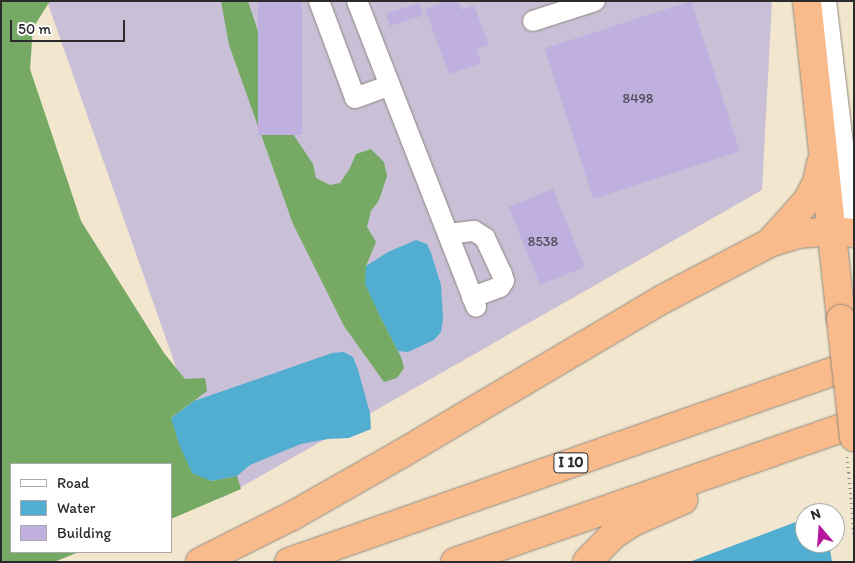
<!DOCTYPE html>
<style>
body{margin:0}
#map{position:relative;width:855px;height:563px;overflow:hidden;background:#f3e6ce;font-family:Itim,sans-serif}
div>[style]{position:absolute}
.industrial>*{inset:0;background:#c9bfd7}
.forest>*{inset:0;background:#76a964}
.water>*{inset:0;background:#52aed0}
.building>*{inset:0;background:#bfb0df;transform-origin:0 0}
.path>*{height:2.5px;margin-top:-1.25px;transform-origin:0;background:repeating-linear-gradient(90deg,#8f887c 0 1px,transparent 0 5px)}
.roads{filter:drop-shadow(0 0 1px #8f887c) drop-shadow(0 0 1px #8f887c)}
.minor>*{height:20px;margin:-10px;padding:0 10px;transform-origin:10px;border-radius:10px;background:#fff}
.highway>*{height:28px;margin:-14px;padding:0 14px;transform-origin:14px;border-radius:14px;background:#fabb8c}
.path-bridge>*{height:2.5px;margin-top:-1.25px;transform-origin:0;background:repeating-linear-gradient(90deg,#8f887c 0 1px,transparent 0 5px)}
.bridges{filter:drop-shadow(0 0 1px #8f887c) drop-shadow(0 0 1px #8f887c)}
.highway-bridge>*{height:28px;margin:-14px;padding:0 14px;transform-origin:14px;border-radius:14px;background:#fabb8c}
span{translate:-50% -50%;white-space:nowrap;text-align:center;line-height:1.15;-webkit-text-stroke:4px #fff;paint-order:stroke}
.number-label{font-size:14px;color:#504c58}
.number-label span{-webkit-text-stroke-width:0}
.shield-label span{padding:1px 4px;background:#fff;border:1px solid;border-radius:4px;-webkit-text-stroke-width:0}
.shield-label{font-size:15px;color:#2b2b2b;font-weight:700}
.frame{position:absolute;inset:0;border:2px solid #2b2b2b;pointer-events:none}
.legend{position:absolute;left:10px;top:463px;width:162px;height:90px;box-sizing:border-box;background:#fff;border:1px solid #aaa;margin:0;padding:6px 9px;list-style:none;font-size:15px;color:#2b2b2b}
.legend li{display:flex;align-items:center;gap:10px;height:25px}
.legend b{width:25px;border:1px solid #aaa}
.north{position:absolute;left:795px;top:503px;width:50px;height:50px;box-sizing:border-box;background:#fff;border:1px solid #aaa;border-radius:50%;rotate:342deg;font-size:14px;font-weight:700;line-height:20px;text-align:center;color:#2b2b2b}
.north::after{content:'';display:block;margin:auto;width:18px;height:22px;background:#b5179e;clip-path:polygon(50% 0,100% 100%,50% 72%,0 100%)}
.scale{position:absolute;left:10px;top:20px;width:115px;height:22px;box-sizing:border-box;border:2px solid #2b2b2b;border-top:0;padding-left:6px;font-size:15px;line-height:18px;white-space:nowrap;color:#2b2b2b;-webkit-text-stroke:4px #fff;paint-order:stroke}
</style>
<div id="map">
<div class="industrial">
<div style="clip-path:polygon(47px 1px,772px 1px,762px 190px,222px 498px)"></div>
</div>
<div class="forest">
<div style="clip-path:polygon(1px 1px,50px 1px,33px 28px,30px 69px,81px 221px,164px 353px,185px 379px,205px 378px,207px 391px,171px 418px,211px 481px,237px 476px,241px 489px,171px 519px,171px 464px,11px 464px,11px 552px,79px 552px,54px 562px,1px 562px)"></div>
<div style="clip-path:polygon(221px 1px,248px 1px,291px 131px,313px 164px,316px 178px,330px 185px,340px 183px,350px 168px,356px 154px,371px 149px,384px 162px,387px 176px,379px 200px,371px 211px,367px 227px,376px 242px,366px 266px,378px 312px,401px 357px,404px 368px,397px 378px,384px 382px,344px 326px,293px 224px,229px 45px)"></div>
</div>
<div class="water">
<div style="clip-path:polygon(416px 240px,427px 244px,431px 253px,441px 285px,443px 319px,441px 332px,434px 340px,408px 352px,398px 351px,378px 312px,365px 284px,366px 266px,388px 252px)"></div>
<div style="clip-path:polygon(344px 352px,353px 357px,358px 370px,370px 413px,371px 429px,349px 438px,328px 439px,301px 444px,250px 465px,237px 476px,211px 481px,192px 473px,179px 444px,171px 418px,194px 401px,332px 353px)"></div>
<div style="clip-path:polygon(801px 520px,805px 521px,805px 543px,829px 543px,832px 562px,689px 562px)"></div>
</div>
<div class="building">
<div style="left:258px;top:1px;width:44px;height:134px"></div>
<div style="clip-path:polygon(447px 1px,458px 1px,462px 10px,474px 5px,489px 45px,476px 49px,481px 63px,449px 74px,425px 9px)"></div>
<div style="left:691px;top:1px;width:158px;height:154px;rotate:72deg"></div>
<div style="left:419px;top:3px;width:13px;height:35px;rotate:72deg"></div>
<div style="left:553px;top:189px;width:84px;height:48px;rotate:68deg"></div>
</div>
<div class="path">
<div style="left:849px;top:473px;width:61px;rotate:85.3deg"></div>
</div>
<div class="roads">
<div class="minor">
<div style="left:319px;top:1px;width:103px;rotate:69.6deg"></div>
<div style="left:355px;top:98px;width:37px;rotate:-20deg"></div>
<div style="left:357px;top:1px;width:328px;rotate:68.7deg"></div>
<div style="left:826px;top:1px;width:238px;rotate:83.2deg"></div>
<div style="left:533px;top:21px;width:65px;rotate:-17.9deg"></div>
<div style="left:448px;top:234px;width:26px;rotate:-7deg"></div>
<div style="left:474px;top:231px;width:13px;rotate:32deg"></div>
<div style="left:485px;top:238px;width:40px;rotate:65deg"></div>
<div style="left:502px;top:274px;width:7px;rotate:74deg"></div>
<div style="left:504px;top:281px;width:7px;rotate:124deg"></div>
<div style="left:500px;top:287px;width:30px;rotate:160deg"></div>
</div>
<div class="highway">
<div style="left:807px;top:1px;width:320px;rotate:83.9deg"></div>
<div style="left:771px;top:241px;width:54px;rotate:-48deg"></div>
<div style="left:807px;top:201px;width:21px;rotate:-62deg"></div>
<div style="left:817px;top:182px;width:19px;rotate:-78deg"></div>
<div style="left:200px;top:562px;width:103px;rotate:-26.6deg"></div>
<div style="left:292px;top:516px;width:123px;rotate:-29.7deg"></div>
<div style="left:399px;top:455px;width:307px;rotate:-30.6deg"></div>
<div style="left:663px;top:299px;width:120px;rotate:-27.8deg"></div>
<div style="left:769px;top:243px;width:30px;rotate:-17deg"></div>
<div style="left:798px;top:234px;width:34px;rotate:-5deg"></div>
<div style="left:832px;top:231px;width:22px;rotate:5deg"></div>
<div style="left:289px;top:562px;width:599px;rotate:-19.31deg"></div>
<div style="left:455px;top:562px;width:422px;rotate:-19.1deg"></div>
<div style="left:587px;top:562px;width:37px;rotate:-46deg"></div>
<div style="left:613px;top:535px;width:24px;rotate:-33deg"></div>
<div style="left:633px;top:522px;width:55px;rotate:-23.7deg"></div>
</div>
</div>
<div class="path-bridge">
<div style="left:847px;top:457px;width:16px;rotate:83deg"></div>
</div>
<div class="bridges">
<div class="highway-bridge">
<div style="left:841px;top:319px;width:119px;rotate:83.7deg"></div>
</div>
</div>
<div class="number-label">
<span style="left:638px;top:99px">8498</span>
<span style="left:543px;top:242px">8538</span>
</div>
<div class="shield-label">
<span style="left:571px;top:463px">I 10</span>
</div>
<div class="frame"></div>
<ul class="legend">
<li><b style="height:6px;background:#fff"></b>Road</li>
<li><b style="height:14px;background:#52aed0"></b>Water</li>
<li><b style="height:14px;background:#bfb0df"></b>Building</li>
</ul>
<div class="north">N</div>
<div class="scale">50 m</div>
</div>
